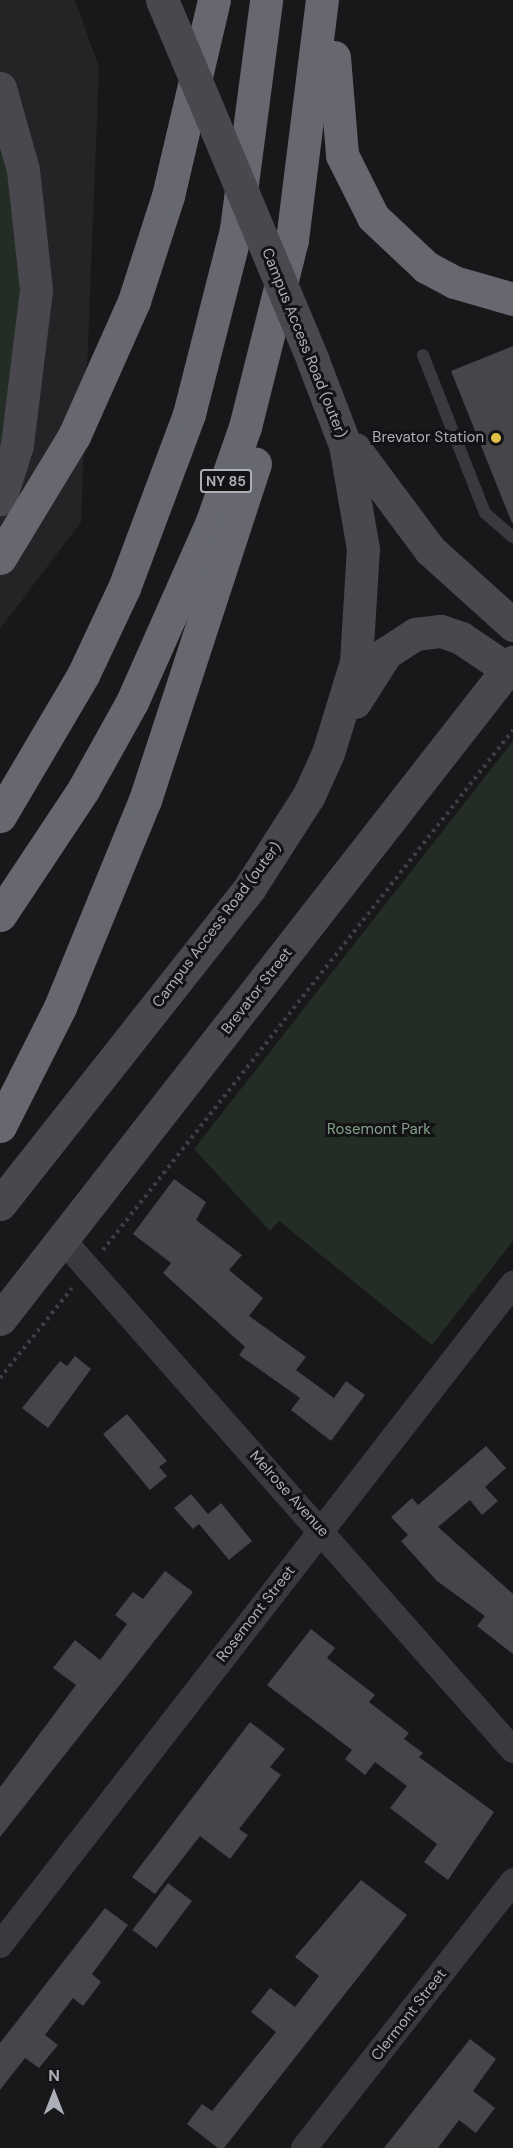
<!DOCTYPE html>
<style>
body{margin:0}
#map{position:relative;width:513px;height:2148px;overflow:hidden;background:#18181a;font-family:"DM Sans",sans-serif}
div>[style]{position:absolute}
.built>*{inset:0;background:#242427}
.green>*{inset:0;background:#242c26}
.building>*{inset:0;background:#45454a;transform-origin:0 0}
.path>*{height:4px;margin-top:-2px;transform-origin:0;background:repeating-linear-gradient(90deg,#3f4045 0 3px,transparent 0 7.5px)}
.lane>*{height:12px;margin:-6px;padding:0 6px;transform-origin:6px;border-radius:6px;background:#393a3e}
.street>*{height:26px;margin:-13px;padding:0 13px;transform-origin:13px;border-radius:13px;background:#393a3e}
.secondary>*{height:33px;margin:-16.5px;padding:0 16.5px;transform-origin:16.5px;border-radius:16.5px;background:#48484e}
.highway>*{height:33px;margin:-16.5px;padding:0 16.5px;transform-origin:16.5px;border-radius:16.5px;background:#66676f}
.secondary-bridge>*{height:33px;margin:-16.5px;padding:0 16.5px;transform-origin:16.5px;border-radius:16.5px;background:#48484e}
.dots>*{width:16px;height:16px;translate:-50% -50%;box-sizing:border-box;border:3px solid #131315;border-radius:50%}
span{translate:-50% -50%;white-space:nowrap;text-align:center;line-height:1.15;-webkit-text-stroke:6px #131315;paint-order:stroke}
.shield-label span{padding:2px 4px;background:#131315;border:2px solid;border-radius:4px;-webkit-text-stroke-width:0}
.shield-label{font-size:14px;color:#acaeb8;font-weight:700}
.street-label{font-size:15px;color:#acaeb8}
.poi-label{font-size:15px;color:#acaeb8}
.right{translate:-100% -50%;text-align:right}
.park-label{font-size:15px;color:#85a18a}
.north{position:absolute;left:24px;top:2064px;width:60px;height:60px;-webkit-text-stroke:4px #131315;paint-order:stroke;rotate:0deg;font-size:16px;font-weight:700;line-height:24px;text-align:center;color:#acaeb8}
.north::after{content:'';display:block;margin:auto;width:21px;height:27px;background:#acaeb8;clip-path:polygon(50% 0,100% 100%,50% 72%,0 100%)}
</style>
<div id="map">
<div class="built">
<div style="clip-path:polygon(0 0,75px 0,99px 67px,81px 522px,0 629px)"></div>
</div>
<div class="green">
<div style="clip-path:polygon(0 88px,36px 290px,0 499px)"></div>
<div style="clip-path:polygon(513px 741px,513px 1241px,432px 1345px,279px 1221px,270px 1231px,194px 1149px)"></div>
</div>
<div class="building">
<div style="clip-path:polygon(513px 346px,513px 523px,512px 523px,451px 371px)"></div>
<div style="clip-path:polygon(174px 1179px,206px 1202px,196px 1220px,242px 1255px,229px 1270px,263px 1298px,249px 1316px,306px 1357px,296px 1370px,334px 1398px,346px 1381px,365px 1395px,331px 1441px,291px 1410px,300px 1398px,239px 1355px,245px 1347px,163px 1273px,171px 1263px,133px 1234px)"></div>
<div style="clip-path:polygon(75px 1356px,91px 1369px,48px 1428px,22px 1408px,60px 1361px,67px 1366px)"></div>
<div style="clip-path:polygon(127px 1414px,167px 1461px,159px 1467px,167px 1476px,150px 1490px,103px 1434px)"></div>
<div style="clip-path:polygon(486px 1446px,506px 1468px,485px 1487px,498px 1501px,482px 1515px,470px 1500px,438px 1527px,513px 1594px,513px 1654px,477px 1626px,485px 1616px,437px 1581px,401px 1541px,408px 1535px,391px 1517px,412px 1498px,418px 1505px)"></div>
<div style="clip-path:polygon(191px 1494px,208px 1514px,221px 1503px,252px 1541px,229px 1560px,199px 1524px,193px 1529px,174px 1508px)"></div>
<div style="clip-path:polygon(165px 1571px,193px 1592px,0 1837px,0 1787px,76px 1685px,53px 1668px,75px 1640px,100px 1660px,127px 1624px,115px 1615px,133px 1592px,143px 1599px)"></div>
<div style="clip-path:polygon(311px 1629px,335px 1648px,327px 1658px,375px 1695px,369px 1702px,409px 1733px,404px 1739px,423px 1753px,419px 1757px,494px 1812px,448px 1880px,424px 1862px,437px 1844px,390px 1808px,407px 1786px,375px 1762px,365px 1775px,345px 1759px,352px 1750px,267px 1685px)"></div>
<div style="clip-path:polygon(250px 1722px,285px 1749px,270px 1767px,281px 1775px,239px 1829px,248px 1835px,230px 1859px,200px 1836px,155px 1894px,132px 1877px)"></div>
<div style="clip-path:polygon(361px 1880px,407px 1915px,224px 2148px,218px 2148px,187px 2124px,202px 2104px,212px 2111px,276px 2032px,251px 2012px,270px 1988px,295px 2007px,319px 1976px,295px 1957px)"></div>
<div style="left:168px;top:1883px;width:30px;height:59px;rotate:37deg"></div>
<div style="clip-path:polygon(105px 1908px,128px 1925px,92px 1974px,101px 1982px,83px 2006px,73px 1998px,45px 2035px,58px 2045px,39px 2068px,25px 2058px,0 2090px,0 2043px)"></div>
<div style="clip-path:polygon(470px 2039px,496px 2059px,473px 2091px,495px 2108px,476px 2133px,459px 2120px,438px 2148px,384px 2148px)"></div>
</div>
<div class="path">
<div style="left:103px;top:1250px;width:662px;rotate:-51.75deg"></div>
<div style="left:0;top:1378px;width:115px;rotate:-51.3deg"></div>
</div>
<div class="lane">
<div style="left:423px;top:355px;width:170px;rotate:68.6deg"></div>
<div style="left:485px;top:513px;width:37px;rotate:41deg"></div>
</div>
<div class="street">
<div style="left:63px;top:1240px;width:680px;rotate:48.58deg"></div>
<div style="left:0;top:1945px;width:837px;rotate:-52.19deg"></div>
<div style="left:304px;top:2148px;width:339px;rotate:-51.9deg"></div>
</div>
<div class="secondary">
<div style="left:162px;top:0;width:36px;rotate:67deg"></div>
<div style="left:0;top:88px;width:85px;rotate:74.3deg"></div>
<div style="left:23px;top:170px;width:121px;rotate:83.8deg"></div>
<div style="left:36px;top:290px;width:156px;rotate:97deg"></div>
<div style="left:17px;top:445px;width:57px;rotate:107.5deg"></div>
<div style="left:355px;top:449px;width:126px;rotate:53.4deg"></div>
<div style="left:430px;top:550px;width:112px;rotate:42.1deg"></div>
<div style="left:355px;top:702px;width:58px;rotate:-57.7deg"></div>
<div style="left:386px;top:653px;width:35px;rotate:-33deg"></div>
<div style="left:415px;top:634px;width:26px;rotate:-7deg"></div>
<div style="left:441px;top:631px;width:21px;rotate:19deg"></div>
<div style="left:461px;top:638px;width:55px;rotate:34deg"></div>
<div style="left:0;top:1204px;width:404px;rotate:-51.7deg"></div>
<div style="left:250px;top:887px;width:109px;rotate:-57.3deg"></div>
<div style="left:309px;top:795px;width:46px;rotate:-65.7deg"></div>
<div style="left:328px;top:753px;width:95px;rotate:-72.9deg"></div>
<div style="left:356px;top:662px;width:113px;rotate:-86.5deg"></div>
<div style="left:363px;top:549px;width:106px;rotate:-99.8deg"></div>
<div style="left:345px;top:445px;width:90px;rotate:-110.9deg"></div>
<div style="left:0;top:1319px;width:834px;rotate:-52.02deg"></div>
</div>
<div class="highway">
<div style="left:334px;top:57px;width:98px;rotate:85.3deg"></div>
<div style="left:342px;top:155px;width:69px;rotate:63.4deg"></div>
<div style="left:373px;top:217px;width:73px;rotate:43.3deg"></div>
<div style="left:426px;top:267px;width:32px;rotate:28deg"></div>
<div style="left:454px;top:282px;width:61px;rotate:16.1deg"></div>
<div style="left:0;top:558px;width:143px;rotate:-58.8deg"></div>
<div style="left:74px;top:436px;width:148px;rotate:-66deg"></div>
<div style="left:134px;top:301px;width:110px;rotate:-72.1deg"></div>
<div style="left:168px;top:196px;width:201px;rotate:-76.8deg"></div>
<div style="left:0;top:816px;width:164px;rotate:-59.5deg"></div>
<div style="left:83px;top:675px;width:96px;rotate:-64.8deg"></div>
<div style="left:124px;top:588px;width:186px;rotate:-69.5deg"></div>
<div style="left:189px;top:414px;width:191px;rotate:-75.7deg"></div>
<div style="left:236px;top:229px;width:231px;rotate:-82.5deg"></div>
<div style="left:0;top:915px;width:150px;rotate:-56.4deg"></div>
<div style="left:83px;top:790px;width:101px;rotate:-60.9deg"></div>
<div style="left:132px;top:702px;width:195px;rotate:-66.1deg"></div>
<div style="left:211px;top:524px;width:103px;rotate:-70.7deg"></div>
<div style="left:245px;top:427px;width:193px;rotate:-75.9deg"></div>
<div style="left:292px;top:240px;width:242px;rotate:-82.9deg"></div>
<div style="left:0;top:1126px;width:133px;rotate:-63.2deg"></div>
<div style="left:60px;top:1007px;width:224px;rotate:-67.7deg"></div>
<div style="left:145px;top:800px;width:354px;rotate:-71.9deg"></div>
</div>
<div class="secondary-bridge">
<div style="left:176px;top:33px;width:355px;rotate:67.3deg"></div>
</div>
<div class="dots">
<div style="left:496px;top:438px;background:#e0c249"></div>
</div>
<div class="shield-label">
<span style="left:226px;top:481px">NY 85</span>
</div>
<div class="street-label">
<span style="left:304px;top:343px;rotate:68deg">Campus Access Road (outer)</span>
<span style="left:217px;top:925px;rotate:-53deg">Campus Access Road (outer)</span>
<span style="left:257px;top:991px;rotate:-52deg">Brevator Street</span>
<span style="left:289px;top:1494px;rotate:48deg">Melrose Avenue</span>
<span style="left:256px;top:1614px;rotate:-52deg">Rosemont Street</span>
<span style="left:409px;top:2015px;rotate:-52deg">Clermont Street</span>
</div>
<div class="poi-label">
<span class="right" style="left:484px;top:438px">Brevator Station</span>
</div>
<div class="park-label">
<span style="left:379px;top:1130px">Rosemont Park</span>
</div>
<div class="north">N</div>
</div>
